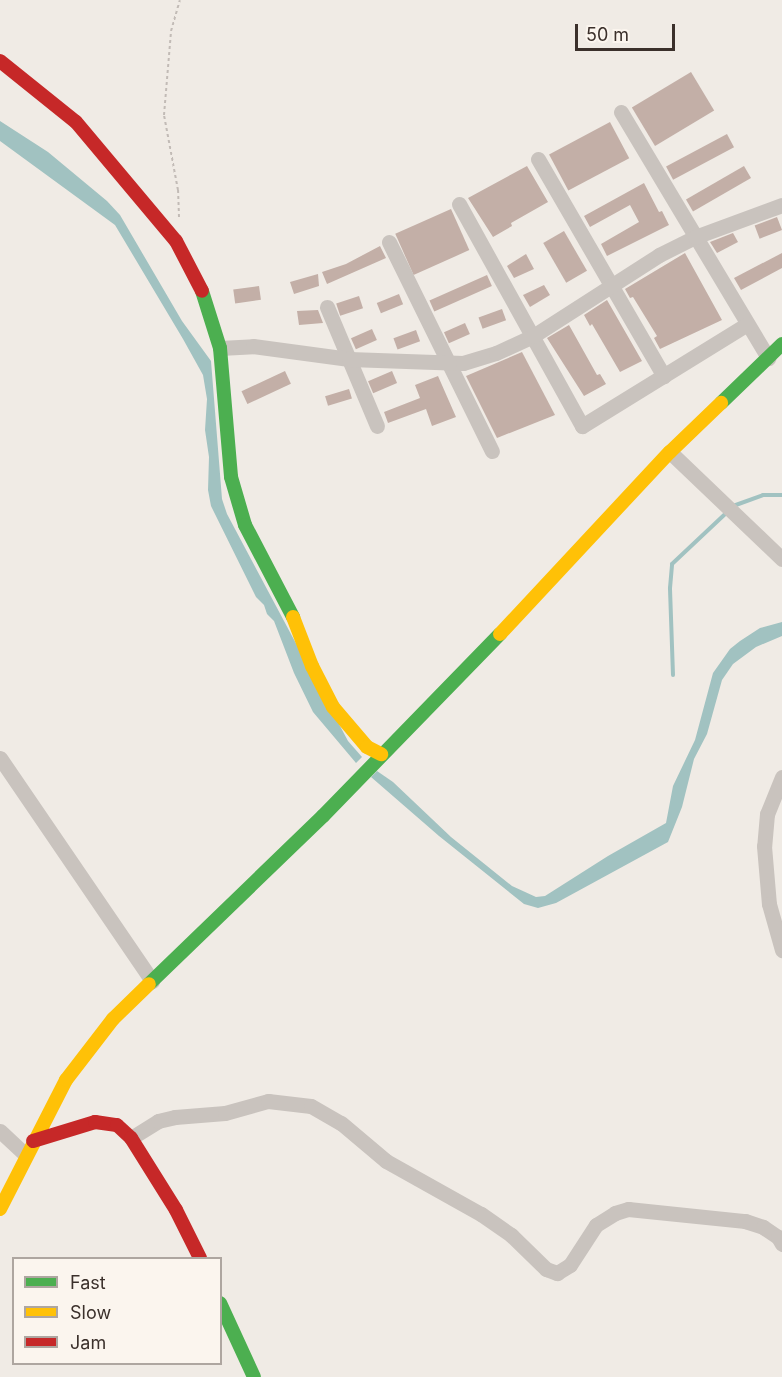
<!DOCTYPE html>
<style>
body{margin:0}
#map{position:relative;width:782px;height:1377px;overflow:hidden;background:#f0ebe5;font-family:Inter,sans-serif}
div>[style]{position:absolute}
.water>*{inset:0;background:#a1c2c1}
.stream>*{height:4px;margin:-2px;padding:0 2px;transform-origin:2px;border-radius:2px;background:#a1c2c1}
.building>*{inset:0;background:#c3afa7;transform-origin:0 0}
.path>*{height:2px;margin-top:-1px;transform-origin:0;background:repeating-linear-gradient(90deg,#c2bbb6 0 3px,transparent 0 6px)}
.street>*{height:15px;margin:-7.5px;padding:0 7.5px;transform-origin:7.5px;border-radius:7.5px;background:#c9c3be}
.fast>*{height:14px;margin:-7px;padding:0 7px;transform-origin:7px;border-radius:7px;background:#4caf50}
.slow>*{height:14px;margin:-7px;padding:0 7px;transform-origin:7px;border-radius:7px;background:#ffc107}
.jam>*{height:14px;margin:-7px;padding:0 7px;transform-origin:7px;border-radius:7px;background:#c62828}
span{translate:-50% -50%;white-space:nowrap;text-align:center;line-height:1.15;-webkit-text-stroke:4.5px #fbf5ee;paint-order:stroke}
.legend{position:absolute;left:12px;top:1257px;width:210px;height:108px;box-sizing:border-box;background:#fbf5ee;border:2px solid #aea6a0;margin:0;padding:8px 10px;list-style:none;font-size:18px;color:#3b302b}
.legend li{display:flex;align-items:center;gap:12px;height:30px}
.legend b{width:30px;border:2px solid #aea6a0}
.scale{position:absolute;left:575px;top:24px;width:100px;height:27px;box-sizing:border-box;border:3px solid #3b302b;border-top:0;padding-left:8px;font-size:18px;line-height:21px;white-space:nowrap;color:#3b302b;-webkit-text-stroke:4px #fbf5ee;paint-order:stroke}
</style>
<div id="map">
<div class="water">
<div style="clip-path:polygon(0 121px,48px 152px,107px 201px,120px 215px,182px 321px,211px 361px,222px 499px,227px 514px,348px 741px,362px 757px,356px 763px,313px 712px,294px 673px,274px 621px,267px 614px,264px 605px,256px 597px,211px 506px,208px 490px,209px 457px,205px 430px,207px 399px,203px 375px,183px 339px,115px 225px,0 141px)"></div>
<div style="clip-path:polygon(782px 622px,782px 636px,756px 647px,733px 664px,722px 680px,707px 734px,694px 759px,682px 807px,668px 842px,556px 903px,538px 908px,524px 904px,439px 836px,371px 777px,377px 771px,393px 782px,451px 837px,512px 886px,536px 897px,545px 896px,608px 856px,666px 823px,673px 786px,695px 740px,713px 673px,730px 649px,740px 641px,760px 628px)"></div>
</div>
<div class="stream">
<div style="left:733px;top:506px;width:32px;rotate:-20deg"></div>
<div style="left:763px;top:495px;width:19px"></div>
<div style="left:673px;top:675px;width:87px;rotate:-92deg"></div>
<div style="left:670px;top:588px;width:24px;rotate:-85deg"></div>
<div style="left:672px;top:564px;width:73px;rotate:-43.3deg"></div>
</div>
<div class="building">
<div style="left:691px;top:72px;width:45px;height:69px;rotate:59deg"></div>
<div style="left:610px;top:122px;width:41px;height:69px;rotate:62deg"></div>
<div style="left:727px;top:134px;width:15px;height:69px;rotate:62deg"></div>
<div style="clip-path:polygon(527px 166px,548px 202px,511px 223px,512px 226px,493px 237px,468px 198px)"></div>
<div style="left:744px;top:166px;width:14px;height:67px;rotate:60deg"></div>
<div style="clip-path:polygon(644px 183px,659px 212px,662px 211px,669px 225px,607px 256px,601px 244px,639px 222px,630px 205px,590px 227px,584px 216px)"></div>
<div style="left:451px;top:209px;width:45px;height:61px;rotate:66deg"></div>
<div style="left:777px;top:217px;width:14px;height:24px;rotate:69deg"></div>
<div style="left:564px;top:231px;width:46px;height:24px;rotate:60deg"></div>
<div style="clip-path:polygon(733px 233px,738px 242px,717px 253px,710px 242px)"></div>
<div style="clip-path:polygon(380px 246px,386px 258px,327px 284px,322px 272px,346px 264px)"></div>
<div style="clip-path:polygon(685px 253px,722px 320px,660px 349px,654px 338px,657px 336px,633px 297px,630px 298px,625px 289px)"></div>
<div style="clip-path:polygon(782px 253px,782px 268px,741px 290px,734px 278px)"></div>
<div style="clip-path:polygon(526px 254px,534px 269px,514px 278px,507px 266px)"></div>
<div style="clip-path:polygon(318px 274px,319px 286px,294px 294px,290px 282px)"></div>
<div style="left:487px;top:275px;width:12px;height:63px;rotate:66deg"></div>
<div style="clip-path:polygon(544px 285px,550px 295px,530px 307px,523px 295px)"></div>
<div style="left:259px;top:286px;width:14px;height:26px;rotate:82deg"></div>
<div style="left:399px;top:294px;width:11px;height:24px;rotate:68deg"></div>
<div style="left:359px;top:296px;width:13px;height:24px;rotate:72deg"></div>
<div style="clip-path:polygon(607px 300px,642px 361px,620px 372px,592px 324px,590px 326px,584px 315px)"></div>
<div style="left:502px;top:309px;width:12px;height:25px;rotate:70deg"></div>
<div style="clip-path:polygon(318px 310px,323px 323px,299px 325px,297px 311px)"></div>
<div style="left:465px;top:323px;width:12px;height:23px;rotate:66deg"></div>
<div style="clip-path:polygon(569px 325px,597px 375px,600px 374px,606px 384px,584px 396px,547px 338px)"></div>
<div style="left:372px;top:329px;width:12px;height:23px;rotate:66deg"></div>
<div style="left:416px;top:330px;width:12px;height:24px;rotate:70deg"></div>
<div style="clip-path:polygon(522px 352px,555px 415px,497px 438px,466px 376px)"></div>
<div style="left:285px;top:371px;width:14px;height:48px;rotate:65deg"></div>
<div style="left:392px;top:371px;width:13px;height:26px;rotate:67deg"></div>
<div style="clip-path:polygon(438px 376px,456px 417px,432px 426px,426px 409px,388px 423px,384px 412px,420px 398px,415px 385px)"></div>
<div style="left:349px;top:389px;width:10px;height:25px;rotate:73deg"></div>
</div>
<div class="path">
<div style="left:179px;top:217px;width:27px;rotate:-92deg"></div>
<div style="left:178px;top:190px;width:76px;rotate:-100.6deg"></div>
<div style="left:164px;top:115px;width:84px;rotate:-85.2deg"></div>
<div style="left:171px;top:31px;width:32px;rotate:-74deg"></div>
</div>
<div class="street">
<div style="left:621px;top:112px;width:287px;rotate:59.1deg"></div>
<div style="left:538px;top:159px;width:251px;rotate:59.9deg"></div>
<div style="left:459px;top:204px;width:254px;rotate:61deg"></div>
<div style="left:582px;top:426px;width:194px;rotate:-31.7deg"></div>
<div style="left:389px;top:242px;width:233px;rotate:63.8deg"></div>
<div style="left:327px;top:307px;width:129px;rotate:67.2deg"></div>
<div style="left:220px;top:348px;width:33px;rotate:-3deg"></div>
<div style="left:253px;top:346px;width:97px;rotate:7.7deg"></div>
<div style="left:349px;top:359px;width:114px;rotate:2deg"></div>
<div style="left:463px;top:363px;width:34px;rotate:-17deg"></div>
<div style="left:496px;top:353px;width:41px;rotate:-24.7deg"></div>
<div style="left:533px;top:336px;width:150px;rotate:-32.7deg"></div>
<div style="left:659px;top:255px;width:40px;rotate:-26.6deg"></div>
<div style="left:695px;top:237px;width:93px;rotate:-20.2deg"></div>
<div style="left:670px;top:452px;width:155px;rotate:43.7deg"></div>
<div style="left:0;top:758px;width:270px;rotate:55.7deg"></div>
<div style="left:782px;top:777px;width:40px;rotate:112deg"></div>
<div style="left:767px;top:814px;width:32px;rotate:95deg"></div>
<div style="left:764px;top:846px;width:58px;rotate:85.1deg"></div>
<div style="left:769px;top:904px;width:48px;rotate:74.2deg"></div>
<div style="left:0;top:1131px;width:35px;rotate:43deg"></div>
<div style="left:131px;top:1138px;width:32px;rotate:-32deg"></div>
<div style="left:158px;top:1121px;width:17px;rotate:-13deg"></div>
<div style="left:175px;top:1117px;width:50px;rotate:-4.6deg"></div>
<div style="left:225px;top:1113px;width:45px;rotate:-15.6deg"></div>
<div style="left:268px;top:1101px;width:43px;rotate:6.6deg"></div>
<div style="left:311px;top:1106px;width:34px;rotate:30deg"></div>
<div style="left:341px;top:1123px;width:59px;rotate:40.2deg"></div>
<div style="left:386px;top:1161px;width:109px;rotate:29.2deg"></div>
<div style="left:481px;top:1214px;width:37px;rotate:35deg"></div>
<div style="left:511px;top:1235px;width:49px;rotate:44.2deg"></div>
<div style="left:546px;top:1269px;width:12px;rotate:20deg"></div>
<div style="left:557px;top:1273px;width:15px;rotate:-32deg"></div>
<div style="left:570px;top:1265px;width:48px;rotate:-57deg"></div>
<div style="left:596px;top:1225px;width:22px;rotate:-32deg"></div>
<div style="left:615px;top:1213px;width:14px;rotate:-17deg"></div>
<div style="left:628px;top:1209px;width:118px;rotate:5.9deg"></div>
<div style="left:745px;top:1221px;width:19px;rotate:18deg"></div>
<div style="left:763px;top:1227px;width:18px;rotate:34deg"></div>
<div style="left:778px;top:1237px;width:8px;rotate:60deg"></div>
</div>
<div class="fast">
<div style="left:202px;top:291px;width:60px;rotate:72.5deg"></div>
<div style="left:220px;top:348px;width:129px;rotate:85.1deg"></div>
<div style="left:231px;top:477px;width:50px;rotate:73.7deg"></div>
<div style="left:245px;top:525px;width:104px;rotate:62.4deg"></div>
<div style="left:721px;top:403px;width:85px;rotate:-44deg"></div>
<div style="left:149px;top:984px;width:242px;rotate:-44deg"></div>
<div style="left:323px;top:816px;width:254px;rotate:-45.8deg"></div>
<div style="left:220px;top:1303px;width:81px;rotate:65.3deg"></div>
</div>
<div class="slow">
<div style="left:293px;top:617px;width:53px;rotate:68.8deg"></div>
<div style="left:312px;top:666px;width:46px;rotate:62.9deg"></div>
<div style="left:333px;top:707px;width:52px;rotate:49.6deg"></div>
<div style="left:367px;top:747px;width:16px;rotate:27deg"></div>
<div style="left:500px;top:634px;width:249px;rotate:-47deg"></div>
<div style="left:670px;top:452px;width:71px;rotate:-43.9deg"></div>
<div style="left:0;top:1209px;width:145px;rotate:-62.9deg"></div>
<div style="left:66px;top:1080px;width:77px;rotate:-52.4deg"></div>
<div style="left:113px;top:1019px;width:50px;rotate:-44.2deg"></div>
</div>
<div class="jam">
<div style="left:0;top:61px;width:97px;rotate:38.8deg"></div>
<div style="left:76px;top:122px;width:155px;rotate:50deg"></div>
<div style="left:176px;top:241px;width:56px;rotate:62.5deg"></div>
<div style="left:33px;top:1141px;width:65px;rotate:-17deg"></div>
<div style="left:95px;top:1122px;width:22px;rotate:8deg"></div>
<div style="left:117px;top:1125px;width:19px;rotate:43deg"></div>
<div style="left:131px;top:1138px;width:85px;rotate:58deg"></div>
<div style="left:176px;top:1210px;width:54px;rotate:63.4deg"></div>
</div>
<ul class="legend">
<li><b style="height:8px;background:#4caf50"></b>Fast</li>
<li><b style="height:8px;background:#ffc107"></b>Slow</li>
<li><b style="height:8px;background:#c62828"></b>Jam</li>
</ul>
<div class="scale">50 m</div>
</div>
